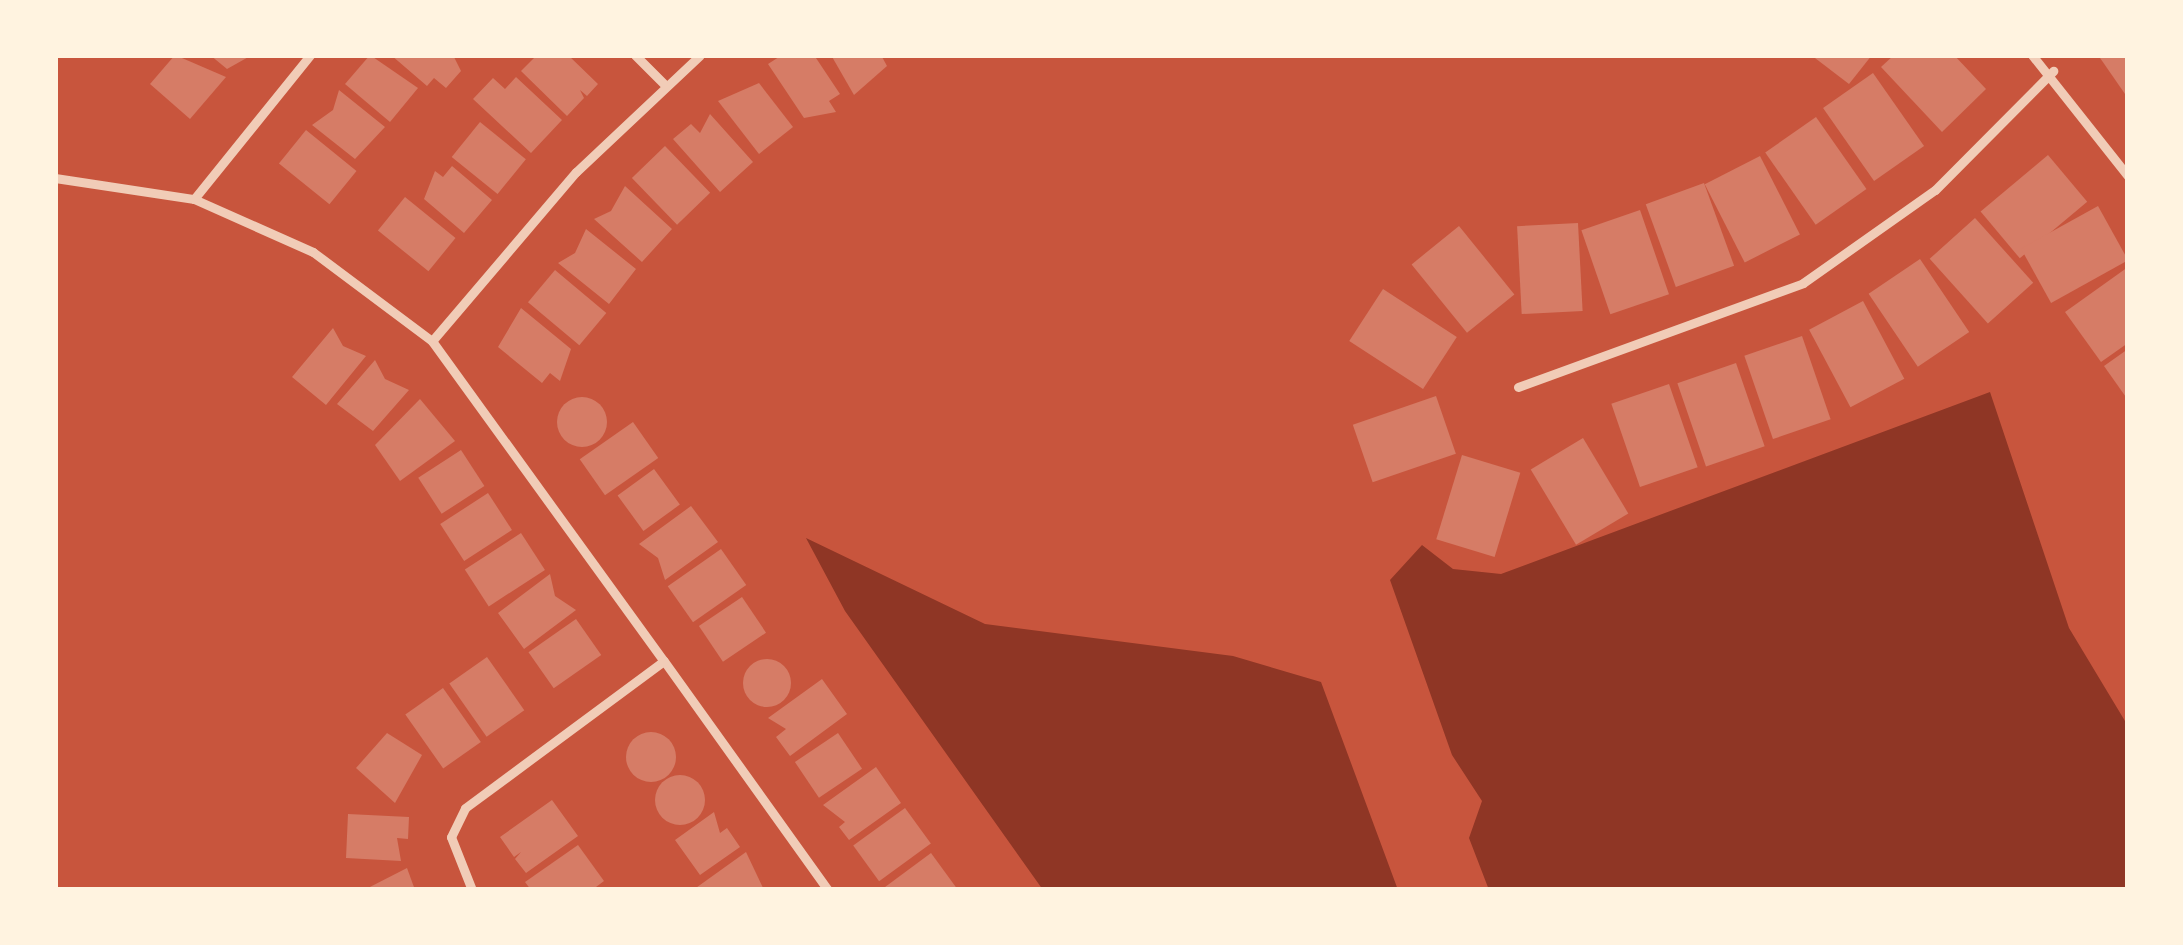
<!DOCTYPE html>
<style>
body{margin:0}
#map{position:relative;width:2183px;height:945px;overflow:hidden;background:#c8553d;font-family:Ubuntu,sans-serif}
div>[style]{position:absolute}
.water>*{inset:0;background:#8f3625}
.building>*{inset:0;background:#d67c66;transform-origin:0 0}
.round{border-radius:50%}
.minor>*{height:9px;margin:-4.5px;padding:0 4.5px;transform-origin:4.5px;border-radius:4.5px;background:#f1ccb7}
span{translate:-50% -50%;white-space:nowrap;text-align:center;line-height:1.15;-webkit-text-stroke:10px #fff3e0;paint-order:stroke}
.frame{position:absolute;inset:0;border:58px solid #fff3e0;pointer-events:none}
</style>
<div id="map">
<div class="water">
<div style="clip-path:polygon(1990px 392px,2069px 628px,2128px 726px,2128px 890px,1489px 890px,1469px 838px,1482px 801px,1452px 755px,1390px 580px,1422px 545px,1453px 569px,1501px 574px)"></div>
<div style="clip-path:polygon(806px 538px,985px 624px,1233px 656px,1321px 682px,1398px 890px,1043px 890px,845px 611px)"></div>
</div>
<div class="building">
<div style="clip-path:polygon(175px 55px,226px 77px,190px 119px,150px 84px)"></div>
<div style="clip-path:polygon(210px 55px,252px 55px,227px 69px)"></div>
<div style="clip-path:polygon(370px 55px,418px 88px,390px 122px,345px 84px)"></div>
<div style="clip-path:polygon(391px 55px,453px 55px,461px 71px,446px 88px,434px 78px,427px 86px)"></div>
<div style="clip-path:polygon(537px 55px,568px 55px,598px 84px,587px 96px,580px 90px,584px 98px,567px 116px,521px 71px)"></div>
<div style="clip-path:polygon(782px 55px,814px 55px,840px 94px,829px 101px,836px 112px,804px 118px,768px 64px)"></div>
<div style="clip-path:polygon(831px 55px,881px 55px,887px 66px,854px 95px)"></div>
<div style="clip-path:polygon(1811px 55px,1872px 55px,1849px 84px)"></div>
<div style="clip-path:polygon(1894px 55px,1954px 55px,1986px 89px,1942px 132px,1881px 67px)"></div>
<div style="clip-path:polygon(2098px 55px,2128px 55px,2128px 91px,2125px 94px)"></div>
<div style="left:1873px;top:73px;width:89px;height:61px;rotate:55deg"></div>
<div style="clip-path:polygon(516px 77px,562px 120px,531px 153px,473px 99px,493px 78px,505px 89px)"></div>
<div style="clip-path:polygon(759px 83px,793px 127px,759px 154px,718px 101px)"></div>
<div style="clip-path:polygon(339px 90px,385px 127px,355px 159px,312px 125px,333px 110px)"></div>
<div style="clip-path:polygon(710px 114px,753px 162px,720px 192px,673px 139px,691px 124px,700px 133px)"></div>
<div style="left:1816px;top:117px;width:88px;height:62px;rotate:55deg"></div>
<div style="left:480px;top:122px;width:59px;height:45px;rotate:39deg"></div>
<div style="left:306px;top:130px;width:65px;height:43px;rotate:39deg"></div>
<div style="left:665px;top:146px;width:65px;height:46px;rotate:46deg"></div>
<div style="left:2048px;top:155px;width:61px;height:88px;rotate:50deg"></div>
<div style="left:1760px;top:156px;width:88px;height:62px;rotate:63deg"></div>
<div style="clip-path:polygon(452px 166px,492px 200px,464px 233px,424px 199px,435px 171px,443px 177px)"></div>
<div style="left:1704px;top:183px;width:88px;height:62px;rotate:70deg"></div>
<div style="clip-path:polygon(625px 186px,672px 229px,642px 262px,594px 219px,611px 211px)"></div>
<div style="left:405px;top:197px;width:65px;height:43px;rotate:39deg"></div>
<div style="left:2098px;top:206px;width:62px;height:88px;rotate:61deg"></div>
<div style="left:1640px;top:210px;width:89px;height:62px;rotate:71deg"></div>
<div style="left:1975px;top:218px;width:87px;height:61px;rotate:48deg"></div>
<div style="left:1578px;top:223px;width:88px;height:61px;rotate:87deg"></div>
<div style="left:1459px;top:226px;width:88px;height:61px;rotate:51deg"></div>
<div style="clip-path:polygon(586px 229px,636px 269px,609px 304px,558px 263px,575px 253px)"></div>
<div style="left:1920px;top:259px;width:88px;height:62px;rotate:56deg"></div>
<div style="clip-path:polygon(2128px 267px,2128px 343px,2101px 362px,2065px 312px)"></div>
<div style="left:555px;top:270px;width:67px;height:42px;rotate:40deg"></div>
<div style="left:1383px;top:289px;width:88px;height:62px;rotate:33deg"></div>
<div style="left:1863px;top:301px;width:88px;height:61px;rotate:62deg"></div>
<div style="clip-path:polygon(521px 308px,571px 349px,560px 381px,550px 373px,542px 383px,498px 347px)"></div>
<div style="clip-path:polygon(333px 328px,343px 346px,366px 356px,326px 405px,292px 377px)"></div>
<div style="left:1802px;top:336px;width:88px;height:61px;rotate:71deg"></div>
<div style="clip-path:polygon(2128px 349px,2128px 400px,2104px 366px)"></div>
<div style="clip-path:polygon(375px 360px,385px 379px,409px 390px,373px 431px,337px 404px)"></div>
<div style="left:1736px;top:363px;width:88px;height:62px;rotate:71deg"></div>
<div style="left:1669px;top:384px;width:88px;height:61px;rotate:71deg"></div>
<div style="left:1436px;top:396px;width:61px;height:88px;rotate:71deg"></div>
<div class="round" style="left:557px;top:397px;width:50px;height:50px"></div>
<div style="clip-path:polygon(420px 399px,455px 441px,400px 481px,375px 445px)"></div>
<div style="left:633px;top:422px;width:44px;height:65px;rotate:55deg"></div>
<div style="left:1583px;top:438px;width:88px;height:61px;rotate:59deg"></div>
<div style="left:461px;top:450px;width:43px;height:51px;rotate:57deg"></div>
<div style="left:1462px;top:455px;width:61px;height:88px;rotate:17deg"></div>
<div style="left:654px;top:469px;width:44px;height:45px;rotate:54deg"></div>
<div style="left:488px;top:493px;width:44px;height:57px;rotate:57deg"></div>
<div style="clip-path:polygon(691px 506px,718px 542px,665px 580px,658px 558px,639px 544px)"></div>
<div style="left:521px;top:533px;width:44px;height:67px;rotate:57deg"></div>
<div style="left:721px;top:549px;width:44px;height:65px;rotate:55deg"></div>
<div style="clip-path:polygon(550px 574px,555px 596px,576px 610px,524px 649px,498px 613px)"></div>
<div style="left:742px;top:597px;width:43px;height:52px;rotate:56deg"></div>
<div style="left:576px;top:619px;width:44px;height:58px;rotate:55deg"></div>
<div style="left:487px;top:657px;width:65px;height:46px;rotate:55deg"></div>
<div class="round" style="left:743px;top:659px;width:48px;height:48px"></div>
<div style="clip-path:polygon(822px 679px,847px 714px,790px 756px,776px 737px,786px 729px,768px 718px)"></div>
<div style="left:443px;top:688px;width:66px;height:46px;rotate:55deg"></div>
<div class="round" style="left:626px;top:732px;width:50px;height:50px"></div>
<div style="clip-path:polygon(387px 733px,422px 755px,395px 803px,356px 768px)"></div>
<div style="left:838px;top:733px;width:43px;height:52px;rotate:56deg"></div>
<div style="clip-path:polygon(876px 767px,901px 803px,849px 840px,839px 827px,845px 822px,823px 805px)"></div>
<div class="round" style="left:655px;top:775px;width:50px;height:50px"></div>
<div style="clip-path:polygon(552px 800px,578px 836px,526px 873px,515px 859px,521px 852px,514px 857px,500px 837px)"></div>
<div style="left:905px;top:808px;width:44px;height:64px;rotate:54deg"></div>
<div style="clip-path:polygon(714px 812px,720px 833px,727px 828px,740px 847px,700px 875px,675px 840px)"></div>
<div style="clip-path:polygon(348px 814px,409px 817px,408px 839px,397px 838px,401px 861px,346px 858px)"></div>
<div style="clip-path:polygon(578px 845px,604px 881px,592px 890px,531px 890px,525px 882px)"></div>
<div style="clip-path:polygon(746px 852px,764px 890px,693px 890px)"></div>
<div style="clip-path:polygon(931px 853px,958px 890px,881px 890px)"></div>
<div style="clip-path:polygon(407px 868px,415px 890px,364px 890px)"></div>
</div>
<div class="minor">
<div style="left:635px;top:55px;width:40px;rotate:45deg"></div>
<div style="left:2032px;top:55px;width:154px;rotate:51.6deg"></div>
<div style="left:55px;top:178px;width:141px;rotate:8.6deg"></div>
<div style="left:194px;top:199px;width:130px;rotate:24deg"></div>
<div style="left:313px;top:252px;width:149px;rotate:36.8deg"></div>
<div style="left:432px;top:341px;width:395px;rotate:54.1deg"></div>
<div style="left:194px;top:199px;width:185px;rotate:-51.1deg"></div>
<div style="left:432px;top:341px;width:222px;rotate:-49.6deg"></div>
<div style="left:576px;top:172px;width:170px;rotate:-43.3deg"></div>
<div style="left:1518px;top:387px;width:303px;rotate:-20deg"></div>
<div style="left:1803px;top:283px;width:161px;rotate:-35.2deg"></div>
<div style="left:1935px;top:190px;width:168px;rotate:-45.2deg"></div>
<div style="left:472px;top:890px;width:57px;rotate:-111.6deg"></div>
<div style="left:451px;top:837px;width:32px;rotate:-64deg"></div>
<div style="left:465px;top:808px;width:247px;rotate:-36.5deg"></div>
<div style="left:664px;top:661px;width:282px;rotate:54.4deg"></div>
</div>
<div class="frame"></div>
</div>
